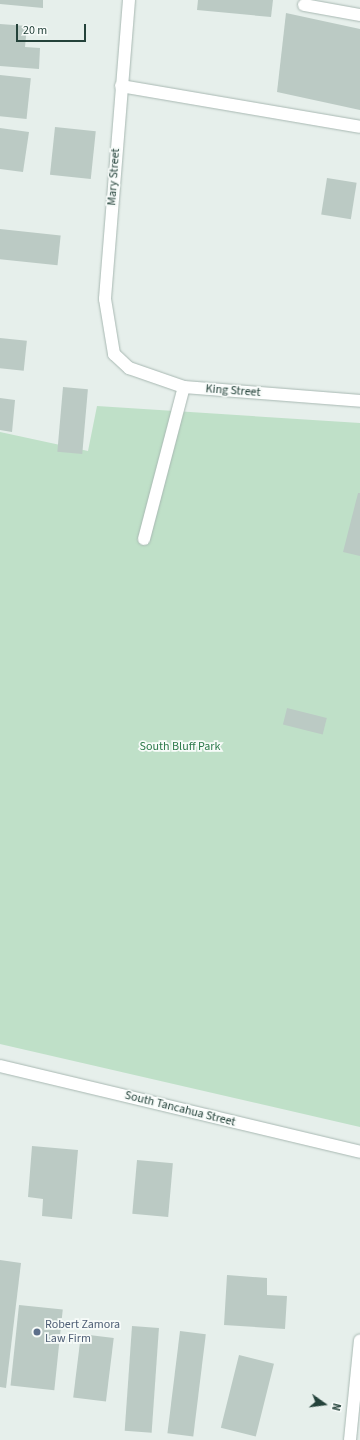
<!DOCTYPE html>
<style>
body{margin:0}
#map{position:relative;width:360px;height:1440px;overflow:hidden;background:#e6efeb;font-family:"Source Sans 3",sans-serif}
div>[style]{position:absolute}
.green>*{inset:0;background:#bfe0c8}
.building>*{inset:0;background:#bbcac4;transform-origin:0 0}
.roads{filter:drop-shadow(0 0 1px #a8b8b2) drop-shadow(0 0 1px #a8b8b2)}
.lane>*{height:12px;margin:-6px;padding:0 6px;transform-origin:6px;border-radius:6px;background:#fff}
.street>*{height:12px;margin:-6px;padding:0 6px;transform-origin:6px;border-radius:6px;background:#fff}
.secondary>*{height:12px;margin:-6px;padding:0 6px;transform-origin:6px;border-radius:6px;background:#fff}
.dots>*{width:11px;height:11px;translate:-50% -50%;box-sizing:border-box;border:2px solid #f7fbf9;border-radius:50%}
span{translate:-50% -50%;white-space:nowrap;text-align:center;line-height:1.15;-webkit-text-stroke:3.5px #f7fbf9;paint-order:stroke}
.street-label{font-size:12px;color:#24423a}
.park-label{font-size:12px;color:#2d7a4b}
.service-label{font-size:12px;color:#4e5e75}
.left{translate:0 -50%;text-align:left}
.north{position:absolute;left:304px;top:1384px;width:40px;height:40px;-webkit-text-stroke:3px #f7fbf9;paint-order:stroke;rotate:104deg;font-size:11px;font-weight:700;line-height:16px;text-align:center;color:#24423a}
.north::after{content:'';display:block;margin:auto;width:14px;height:18px;background:#24423a;clip-path:polygon(50% 0,100% 100%,50% 72%,0 100%)}
.scale{position:absolute;left:16px;top:24px;width:70px;height:18px;box-sizing:border-box;border:2px solid #24423a;border-top:0;padding-left:5px;font-size:12px;line-height:14px;white-space:nowrap;color:#24423a;-webkit-text-stroke:3px #f7fbf9;paint-order:stroke}
</style>
<div id="map">
<div class="green">
<div style="clip-path:polygon(97px 406px,360px 423px,360px 1127px,0 1044px,0 432px,88px 451px)"></div>
</div>
<div class="building">
<div style="clip-path:polygon(0 0,43px 0,43px 8px,0 4px)"></div>
<div style="clip-path:polygon(198px 0,273px 0,271px 17px,197px 10px)"></div>
<div style="clip-path:polygon(286px 13px,360px 29px,360px 110px,277px 92px)"></div>
<div style="clip-path:polygon(0 24px,27px 26px,25px 47px,40px 48px,39px 69px,0 66px)"></div>
<div style="left:0;top:75px;width:31px;height:41px;rotate:6deg"></div>
<div style="left:55px;top:127px;width:41px;height:48px;rotate:6deg"></div>
<div style="clip-path:polygon(0 128px,29px 132px,23px 172px,0 169px)"></div>
<div style="left:327px;top:178px;width:30px;height:37px;rotate:9deg"></div>
<div style="left:0;top:229px;width:61px;height:30px;rotate:6deg"></div>
<div style="left:0;top:338px;width:27px;height:30px;rotate:6deg"></div>
<div style="left:63px;top:387px;width:25px;height:65px;rotate:5deg"></div>
<div style="clip-path:polygon(0 398px,15px 400px,12px 432px,0 430px)"></div>
<div style="clip-path:polygon(358px 493px,360px 493px,360px 556px,343px 552px)"></div>
<div style="left:287px;top:708px;width:41px;height:17px;rotate:14deg"></div>
<div style="clip-path:polygon(32px 1146px,78px 1150px,72px 1219px,42px 1216px,43px 1199px,28px 1197px)"></div>
<div style="left:137px;top:1160px;width:36px;height:54px;rotate:5deg"></div>
<div style="clip-path:polygon(0 1260px,21px 1263px,6px 1388px,0 1387px)"></div>
<div style="clip-path:polygon(227px 1275px,267px 1278px,267px 1295px,287px 1296px,285px 1329px,224px 1325px)"></div>
<div style="left:19px;top:1305px;width:44px;height:81px;rotate:6deg"></div>
<div style="left:132px;top:1326px;width:27px;height:105px;rotate:4deg"></div>
<div style="left:180px;top:1331px;width:26px;height:103px;rotate:7deg"></div>
<div style="left:81px;top:1334px;width:33px;height:64px;rotate:7deg"></div>
<div style="left:239px;top:1355px;width:36px;height:75px;rotate:14deg"></div>
</div>
<div class="roads">
<div class="lane">
<div style="left:304px;top:5px;width:57px;rotate:10.1deg"></div>
<div style="left:121px;top:86px;width:242px;rotate:9.7deg"></div>
<div style="left:144px;top:539px;width:157px;rotate:-75.3deg"></div>
<div style="left:350px;top:1440px;width:100px;rotate:-84.3deg"></div>
</div>
<div class="street">
<div style="left:129px;top:0;width:300px;rotate:94.6deg"></div>
<div style="left:105px;top:299px;width:56px;rotate:80.7deg"></div>
<div style="left:114px;top:354px;width:21px;rotate:43deg"></div>
<div style="left:129px;top:368px;width:58px;rotate:19.1deg"></div>
<div style="left:184px;top:387px;width:177px;rotate:4.5deg"></div>
</div>
<div class="secondary">
<div style="left:0;top:1066px;width:370px;rotate:13.4deg"></div>
</div>
</div>
<div class="dots">
<div style="left:37px;top:1332px;background:#5c6f8a"></div>
</div>
<div class="street-label">
<span style="left:114px;top:177px;rotate:-86deg">Mary Street</span>
<span style="left:233px;top:391px;rotate:4deg">King Street</span>
<span style="left:180px;top:1109px;rotate:14deg">South Tancahua Street</span>
</div>
<div class="park-label">
<span style="left:180px;top:747px">South Bluff Park</span>
</div>
<div class="service-label">
<span class="left" style="left:45px;top:1332px">Robert Zamora<br>Law Firm</span>
</div>
<div class="north">N</div>
<div class="scale">20 m</div>
</div>
